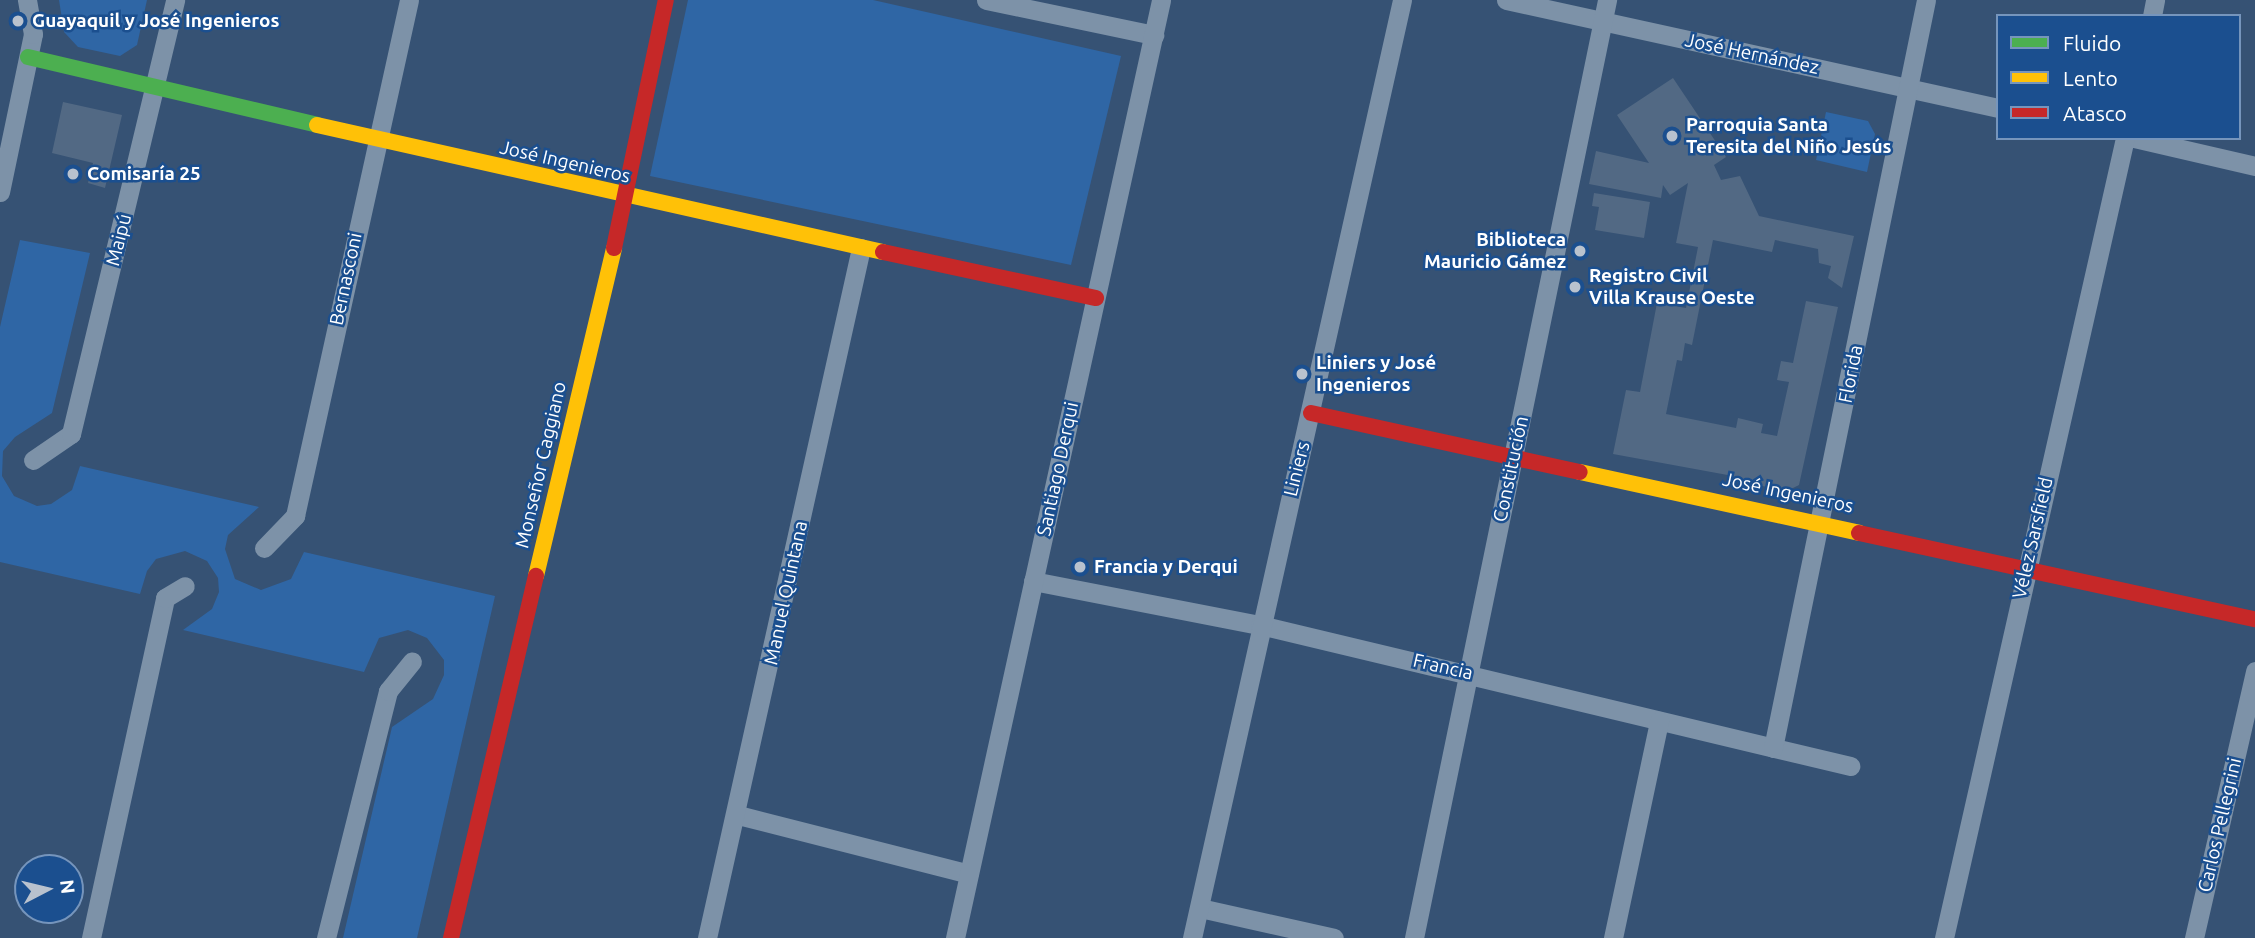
<!DOCTYPE html>
<meta charset="utf-8">
<style>
body{margin:0}
#map{position:relative;width:2255px;height:938px;overflow:hidden;background:#365274;font-family:Ubuntu,sans-serif}
div>[style]{position:absolute}
.green>*{inset:0;background:#2f66a5}
.building>*{inset:0;background:#526984}
.street>*{height:19px;margin:-9.5px;padding:0 9.5px;transform-origin:9.5px;border-radius:9.5px;background:#7d92a8}
.fast>*{height:16px;margin:-8px;padding:0 8px;transform-origin:8px;border-radius:8px;background:#4caf50}
.slow>*{height:16px;margin:-8px;padding:0 8px;transform-origin:8px;border-radius:8px;background:#ffc107}
.jam>*{height:16px;margin:-8px;padding:0 8px;transform-origin:8px;border-radius:8px;background:#c62828}
.dots>*{width:19px;height:19px;translate:-50% -50%;box-sizing:border-box;border:4px solid #1b4f8f;border-radius:50%}
span{translate:-50% -50%;white-space:nowrap;text-align:center;line-height:1.15;-webkit-text-stroke:5px #1b4f8f;paint-order:stroke}
.poi-label{font-size:19px;color:#fff;font-weight:700}
.left{translate:0 -50%;text-align:left}
.right{translate:-100% -50%;text-align:right}
.street-label{font-size:19px;color:#fff}
.legend{position:absolute;left:1996px;top:14px;width:245px;height:126px;box-sizing:border-box;background:#1b4f8f;border:2px solid #7695bc;margin:0;padding:9px 12px;list-style:none;font-size:21px;color:#fff}
.legend li{display:flex;align-items:center;gap:14px;height:35px}
.legend b{width:35px;border:2px solid #7695bc}
.north{position:absolute;left:14px;top:854px;width:70px;height:70px;box-sizing:border-box;background:#1b4f8f;border:2px solid #7695bc;border-radius:50%;rotate:83deg;font-size:19px;font-weight:700;line-height:28px;text-align:center;color:#fff}
.north::after{content:'';display:block;margin:auto;width:24px;height:32px;background:#b9c2ce;clip-path:polygon(50% 0,100% 100%,50% 72%,0 100%)}
</style>
<div id="map">
<div class="green">
<div style="clip-path:polygon(59px 0,147px 0,137px 45px,120px 56px,78px 47px,64px 32px)"></div>
<div style="clip-path:polygon(688px 0,873px 0,1121px 56px,1071px 265px,650px 176px)"></div>
<div style="clip-path:polygon(1826px 112px,1868px 121px,1875px 134px,1867px 172px,1816px 160px)"></div>
<div style="clip-path:polygon(20px 240px,90px 253px,52px 413px,15px 437px,3px 451px,2px 476px,14px 496px,37px 506px,51px 504px,72px 490px,80px 466px,259px 507px,228px 535px,225px 549px,235px 579px,261px 590px,291px 579px,304px 552px,495px 596px,417px 938px,343px 938px,392px 727px,433px 699px,444px 675px,444px 660px,427px 638px,408px 630px,379px 638px,364px 672px,183px 630px,212px 609px,219px 592px,218px 578px,207px 561px,185px 551px,156px 559px,147px 571px,140px 594px,0 562px,0 327px)"></div>
</div>
<div class="building">
<div style="clip-path:polygon(1673px 78px,1726px 157px,1714px 165px,1721px 180px,1740px 176px,1759px 216px,1854px 236px,1842px 288px,1828px 278px,1831px 266px,1819px 263px,1818px 249px,1775px 240px,1772px 252px,1713px 240px,1692px 345px,1685px 343px,1682px 361px,1677px 360px,1666px 414px,1736px 428px,1738px 418px,1763px 424px,1761px 433px,1777px 436px,1789px 382px,1777px 380px,1781px 361px,1793px 363px,1806px 301px,1838px 307px,1799px 485px,1787px 491px,1732px 480px,1733px 476px,1613px 454px,1626px 390px,1640px 392px,1657px 303px,1686px 308px,1698px 247px,1676px 243px,1688px 183px,1670px 195px,1663px 185px,1661px 198px,1589px 184px,1596px 151px,1649px 163px,1617px 115px)"></div>
<div style="clip-path:polygon(63px 102px,122px 115px,105px 188px,88px 183px,93px 163px,52px 153px)"></div>
<div style="clip-path:polygon(1594px 193px,1650px 202px,1644px 238px,1595px 230px,1599px 207px,1592px 206px)"></div>
</div>
<div class="street">
<div style="left:986px;top:0;width:172px;rotate:11.8deg"></div>
<div style="left:1506px;top:0;width:504px;rotate:12.38deg"></div>
<div style="left:2152px;top:16px;width:16px;rotate:-79deg"></div>
<div style="left:2134px;top:138px;width:124px;rotate:13deg"></div>
<div style="left:0;top:192px;width:161px;rotate:-78.2deg"></div>
<div style="left:33px;top:34px;width:35px;rotate:-100deg"></div>
<div style="left:33px;top:460px;width:46px;rotate:-34.4deg"></div>
<div style="left:71px;top:434px;width:446px;rotate:-76.5deg"></div>
<div style="left:264px;top:548px;width:45px;rotate:-45.9deg"></div>
<div style="left:295px;top:516px;width:528px;rotate:-77.54deg"></div>
<div style="left:1033px;top:581px;width:231px;rotate:11deg"></div>
<div style="left:1260px;top:625px;width:607px;rotate:13.44deg"></div>
<div style="left:1773px;top:748px;width:763px;rotate:-78.44deg"></div>
<div style="left:738px;top:815px;width:238px;rotate:14.3deg"></div>
<div style="left:1200px;top:908px;width:137px;rotate:12.6deg"></div>
<div style="left:91px;top:938px;width:348px;rotate:-77.7deg"></div>
<div style="left:165px;top:598px;width:23px;rotate:-31deg"></div>
<div style="left:326px;top:938px;width:255px;rotate:-75.9deg"></div>
<div style="left:388px;top:691px;width:38px;rotate:-51deg"></div>
<div style="left:707px;top:938px;width:707px;rotate:-77.42deg"></div>
<div style="left:955px;top:938px;width:960px;rotate:-77.61deg"></div>
<div style="left:1192px;top:938px;width:961px;rotate:-77.38deg"></div>
<div style="left:1414px;top:938px;width:958px;rotate:-78.37deg"></div>
<div style="left:1613px;top:938px;width:222px;rotate:-78deg"></div>
<div style="left:1944px;top:938px;width:820px;rotate:-77.25deg"></div>
<div style="left:2194px;top:938px;width:274px;rotate:-77.1deg"></div>
</div>
<div class="fast">
<div style="left:28px;top:57px;width:297px;rotate:13.2deg"></div>
</div>
<div class="slow">
<div style="left:317px;top:125px;width:580px;rotate:12.65deg"></div>
<div style="left:1580px;top:472px;width:286px;rotate:12.3deg"></div>
<div style="left:536px;top:576px;width:337px;rotate:-76.6deg"></div>
</div>
<div class="jam">
<div style="left:614px;top:248px;width:253px;rotate:-78.2deg"></div>
<div style="left:883px;top:252px;width:218px;rotate:12.2deg"></div>
<div style="left:1311px;top:413px;width:275px;rotate:12.4deg"></div>
<div style="left:1859px;top:533px;width:405px;rotate:12.3deg"></div>
<div style="left:451px;top:938px;width:372px;rotate:-76.8deg"></div>
</div>
<div class="dots">
<div style="left:18px;top:21px;background:#b9c2ce"></div>
<div style="left:1672px;top:136px;background:#b9c2ce"></div>
<div style="left:73px;top:174px;background:#b9c2ce"></div>
<div style="left:1580px;top:251px;background:#b9c2ce"></div>
<div style="left:1575px;top:287px;background:#b9c2ce"></div>
<div style="left:1302px;top:374px;background:#b9c2ce"></div>
<div style="left:1080px;top:567px;background:#b9c2ce"></div>
</div>
<div class="poi-label">
<span class="left" style="left:32px;top:21px">Guayaquil y José Ingenieros</span>
<span class="left" style="left:1686px;top:136px">Parroquia Santa<br>Teresita del Niño Jesús</span>
<span class="left" style="left:87px;top:174px">Comisaría 25</span>
<span class="right" style="left:1566px;top:251px">Biblioteca<br>Mauricio Gámez</span>
<span class="left" style="left:1589px;top:287px">Registro Civil<br>Villa Krause Oeste</span>
<span class="left" style="left:1316px;top:374px">Liniers y José<br>Ingenieros</span>
<span class="left" style="left:1094px;top:567px">Francia y Derqui</span>
</div>
<div class="street-label">
<span style="left:1752px;top:54px;rotate:12deg">José Hernández</span>
<span style="left:565px;top:162px;rotate:13deg">José Ingenieros</span>
<span style="left:119px;top:240px;rotate:-76deg">Maipú</span>
<span style="left:346px;top:279px;rotate:-78deg">Bernasconi</span>
<span style="left:1851px;top:374px;rotate:-79deg">Florida</span>
<span style="left:541px;top:465px;rotate:-77deg">Monseñor Caggiano</span>
<span style="left:1058px;top:469px;rotate:-78deg">Santiago Derqui</span>
<span style="left:1297px;top:469px;rotate:-76deg">Liniers</span>
<span style="left:1511px;top:469px;rotate:-78deg">Constitución</span>
<span style="left:1788px;top:493px;rotate:12deg">José Ingenieros</span>
<span style="left:2033px;top:538px;rotate:-77deg">Vélez Sarsfield</span>
<span style="left:786px;top:593px;rotate:-78deg">Manuel Quintana</span>
<span style="left:1443px;top:667px;rotate:13deg">Francia</span>
<span style="left:2220px;top:825px;rotate:-77deg">Carlos Pellegrini</span>
</div>
<ul class="legend">
<li><b style="height:9px;background:#4caf50"></b>Fluido</li>
<li><b style="height:9px;background:#ffc107"></b>Lento</li>
<li><b style="height:9px;background:#c62828"></b>Atasco</li>
</ul>
<div class="north">N</div>
</div>
